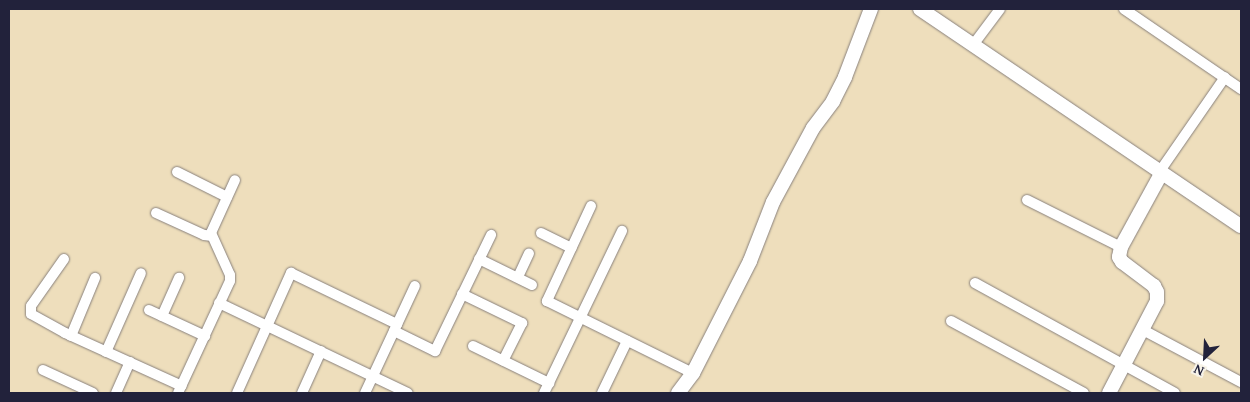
<!DOCTYPE html>
<style>
body{margin:0}
#map{position:relative;width:1250px;height:402px;overflow:hidden;background:#eedebc;font-family:"Gentium Book Plus",serif}
div>[style]{position:absolute}
.roads{filter:drop-shadow(0 0 1px #88807c) drop-shadow(0 0 1px #88807c)}
.street>*{height:10px;margin:-5px;padding:0 5px;transform-origin:5px;border-radius:5px;background:#fff}
.secondary>*{height:14px;margin:-7px;padding:0 7px;transform-origin:7px;border-radius:7px;background:#fff}
span{translate:-50% -50%;white-space:nowrap;text-align:center;line-height:1.15;-webkit-text-stroke:4px #f7f3e8;paint-order:stroke}
.frame{position:absolute;inset:0;border:10px solid #22223b;pointer-events:none}
.north{position:absolute;left:1180px;top:332px;width:50px;height:50px;-webkit-text-stroke:4px #f7f3e8;paint-order:stroke;rotate:205deg;font-size:14px;font-weight:700;line-height:20px;text-align:center;color:#22223b}
.north::after{content:'';display:block;margin:auto;width:18px;height:22px;background:#22223b;clip-path:polygon(50% 0,100% 100%,50% 72%,0 100%)}
</style>
<div id="map">
<div class="roads">
<div class="street">
<div style="left:1124px;top:9px;width:142px;rotate:34.4deg"></div>
<div style="left:973px;top:45px;width:45px;rotate:-53.1deg"></div>
<div style="left:1160px;top:171px;width:114px;rotate:-55.3deg"></div>
<div style="left:177px;top:172px;width:56px;rotate:26.6deg"></div>
<div style="left:1027px;top:200px;width:105px;rotate:26.6deg"></div>
<div style="left:591px;top:206px;width:105px;rotate:114.9deg"></div>
<div style="left:547px;top:301px;width:163px;rotate:26.3deg"></div>
<div style="left:156px;top:213px;width:53px;rotate:24.6deg"></div>
<div style="left:204px;top:235px;width:8px;rotate:7deg"></div>
<div style="left:541px;top:233px;width:34px;rotate:26deg"></div>
<div style="left:64px;top:259px;width:57px;rotate:125.1deg"></div>
<div style="left:31px;top:306px;width:8px;rotate:90deg"></div>
<div style="left:31px;top:314px;width:39px;rotate:29deg"></div>
<div style="left:65px;top:333px;width:128px;rotate:24.4deg"></div>
<div style="left:479px;top:259px;width:59px;rotate:26.1deg"></div>
<div style="left:518px;top:277px;width:26px;rotate:-65deg"></div>
<div style="left:975px;top:283px;width:228px;rotate:28.8deg"></div>
<div style="left:462px;top:294px;width:67px;rotate:25.8deg"></div>
<div style="left:522px;top:323px;width:42px;rotate:116.6deg"></div>
<div style="left:219px;top:303px;width:209px;rotate:25.5deg"></div>
<div style="left:149px;top:310px;width:62px;rotate:24.9deg"></div>
<div style="left:162px;top:316px;width:42px;rotate:-65.9deg"></div>
<div style="left:951px;top:321px;width:151px;rotate:28.4deg"></div>
<div style="left:1143px;top:330px;width:111px;rotate:28deg"></div>
<div style="left:394px;top:331px;width:46px;rotate:26deg"></div>
<div style="left:435px;top:351px;width:129px;rotate:-64.2deg"></div>
<div style="left:71px;top:336px;width:63px;rotate:-67.5deg"></div>
<div style="left:473px;top:346px;width:85px;rotate:26deg"></div>
<div style="left:106px;top:352px;width:86px;rotate:-66.1deg"></div>
<div style="left:43px;top:370px;width:55px;rotate:24.7deg"></div>
<div style="left:116px;top:393px;width:34px;rotate:-66deg"></div>
<div style="left:178px;top:393px;width:123px;rotate:-65.1deg"></div>
<div style="left:230px;top:281px;width:6px;rotate:-90deg"></div>
<div style="left:230px;top:275px;width:46px;rotate:-114.3deg"></div>
<div style="left:211px;top:233px;width:58px;rotate:-65.6deg"></div>
<div style="left:237px;top:393px;width:132px;rotate:-65.8deg"></div>
<div style="left:291px;top:273px;width:118px;rotate:25.7deg"></div>
<div style="left:302px;top:393px;width:46px;rotate:-65.7deg"></div>
<div style="left:365px;top:393px;width:118px;rotate:-65deg"></div>
<div style="left:544px;top:393px;width:180px;rotate:-64.3deg"></div>
<div style="left:602px;top:393px;width:58px;rotate:-64.3deg"></div>
</div>
<div class="secondary">
<div style="left:920px;top:9px;width:387px;rotate:34.1deg"></div>
<div style="left:678px;top:393px;width:25px;rotate:-53deg"></div>
<div style="left:693px;top:373px;width:126px;rotate:-63deg"></div>
<div style="left:750px;top:261px;width:63px;rotate:-68.7deg"></div>
<div style="left:773px;top:202px;width:84px;rotate:-61.6deg"></div>
<div style="left:813px;top:128px;width:34px;rotate:-53deg"></div>
<div style="left:833px;top:101px;width:27px;rotate:-63deg"></div>
<div style="left:845px;top:77px;width:73px;rotate:-69.1deg"></div>
<div style="left:1109px;top:393px;width:104px;rotate:-62.4deg"></div>
<div style="left:1157px;top:301px;width:9px;rotate:-90deg"></div>
<div style="left:1157px;top:292px;width:7px;rotate:-117deg"></div>
<div style="left:1154px;top:286px;width:40px;rotate:-143deg"></div>
<div style="left:1122px;top:262px;width:6px;rotate:-121deg"></div>
<div style="left:1119px;top:257px;width:10px;rotate:-79deg"></div>
<div style="left:1121px;top:247px;width:85px;rotate:-61.3deg"></div>
</div>
</div>
<div class="frame"></div>
<div class="north">N</div>
</div>
